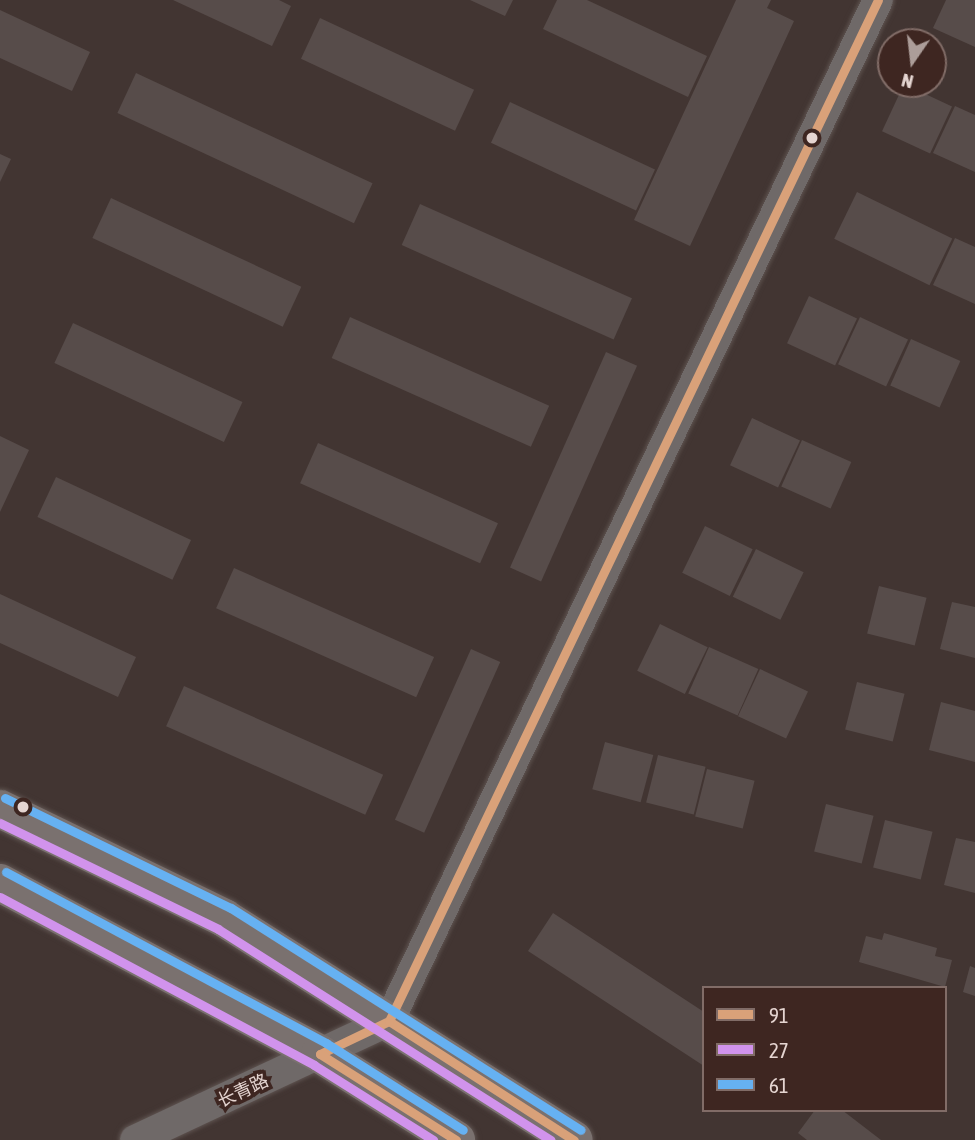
<!DOCTYPE html>
<meta charset="utf-8">
<style>
body{margin:0}
#map{position:relative;width:975px;height:1140px;overflow:hidden;background:#423532;font-family:"Asap Condensed","Noto Sans SC",sans-serif}
div>[style]{position:absolute}
.building>*{inset:0;background:#574c4a;transform-origin:0 0}
.roads{filter:drop-shadow(0 0 2px #5e5350) drop-shadow(0 0 2px #5e5350)}
.tertiary>*{height:30px;margin:-15px;padding:0 15px;transform-origin:15px;border-radius:15px;background:#6f6968}
.primary>*{height:38px;margin:-19px;padding:0 19px;transform-origin:19px;border-radius:19px;background:#7a716f}
.bus-1>*{height:9px;margin:-4.5px;padding:0 4.5px;transform-origin:4.5px;border-radius:4.5px;background:#d9a179}
.bus-2>*{height:9px;margin:-4.5px;padding:0 4.5px;transform-origin:4.5px;border-radius:4.5px;background:#d193ec}
.bus-3>*{height:9px;margin:-4.5px;padding:0 4.5px;transform-origin:4.5px;border-radius:4.5px;background:#66b1f2}
.dots>*{width:19px;height:19px;translate:-50% -50%;box-sizing:border-box;border:4px solid #3e2621;border-radius:50%}
span{translate:-50% -50%;white-space:nowrap;text-align:center;line-height:1.15;-webkit-text-stroke:7px #3e2621;paint-order:stroke}
.street-label{font-size:18px;color:#e5d5d1}
.legend{position:absolute;left:702px;top:986px;width:245px;height:126px;box-sizing:border-box;background:#3e2621;border:2px solid #816c67;margin:0;padding:9px 12px;list-style:none;font-size:21px;color:#e5d5d1}
.legend li{display:flex;align-items:center;gap:14px;height:35px}
.legend b{width:35px;border:2px solid #816c67}
.north{position:absolute;left:877px;top:28px;width:70px;height:70px;box-sizing:border-box;background:#3e2621;border:2px solid #816c67;border-radius:50%;rotate:194deg;font-size:19px;font-weight:700;line-height:28px;text-align:center;color:#e5d5d1}
.north::after{content:'';display:block;margin:auto;width:24px;height:32px;background:#ac9d99;clip-path:polygon(50% 0,100% 100%,50% 72%,0 100%)}
</style>
<div id="map">
<div class="building">
<div style="clip-path:polygon(173px 0,279px 0,291px 6px,272px 46px)"></div>
<div style="clip-path:polygon(470px 0,513px 0,505px 16px)"></div>
<div style="clip-path:polygon(557px 0,587px 0,707px 56px,688px 97px,543px 29px)"></div>
<div style="clip-path:polygon(736px 0,771px 0,767px 8px,794px 21px,690px 246px,634px 220px)"></div>
<div style="clip-path:polygon(946px 0,975px 0,975px 47px,933px 28px)"></div>
<div style="clip-path:polygon(0 10px,90px 52px,72px 91px,0 58px)"></div>
<div style="left:320px;top:18px;width:170px;height:45px;rotate:25deg"></div>
<div style="left:136px;top:73px;width:261px;height:44px;rotate:25deg"></div>
<div style="left:904px;top:84px;width:53px;height:52px;rotate:25deg"></div>
<div style="left:510px;top:102px;width:160px;height:45px;rotate:25deg"></div>
<div style="clip-path:polygon(955px 106px,975px 115px,975px 172px,933px 153px)"></div>
<div style="clip-path:polygon(0 154px,11px 159px,0 182px)"></div>
<div style="left:857px;top:192px;width:106px;height:52px;rotate:26deg"></div>
<div style="left:111px;top:198px;width:210px;height:44px;rotate:25deg"></div>
<div style="left:420px;top:204px;width:232px;height:45px;rotate:24deg"></div>
<div style="clip-path:polygon(955px 238px,975px 247px,975px 304px,933px 285px)"></div>
<div style="left:809px;top:296px;width:53px;height:52px;rotate:25deg"></div>
<div style="left:350px;top:317px;width:218px;height:45px;rotate:24deg"></div>
<div style="left:860px;top:317px;width:53px;height:52px;rotate:25deg"></div>
<div style="left:73px;top:323px;width:187px;height:44px;rotate:25deg"></div>
<div style="left:911px;top:339px;width:54px;height:51px;rotate:24deg"></div>
<div style="left:606px;top:352px;width:34px;height:236px;rotate:24deg"></div>
<div style="left:752px;top:418px;width:53px;height:52px;rotate:25deg"></div>
<div style="clip-path:polygon(0 436px,29px 450px,0 512px)"></div>
<div style="left:802px;top:440px;width:54px;height:51px;rotate:24deg"></div>
<div style="left:318px;top:443px;width:197px;height:44px;rotate:24deg"></div>
<div style="left:56px;top:477px;width:149px;height:44px;rotate:25deg"></div>
<div style="left:705px;top:526px;width:53px;height:52px;rotate:26deg"></div>
<div style="left:756px;top:549px;width:53px;height:53px;rotate:26deg"></div>
<div style="left:234px;top:568px;width:219px;height:44px;rotate:24deg"></div>
<div style="left:879px;top:586px;width:49px;height:49px;rotate:14deg"></div>
<div style="clip-path:polygon(0 594px,136px 657px,118px 697px,0 643px)"></div>
<div style="clip-path:polygon(952px 602px,975px 607px,975px 658px,940px 649px)"></div>
<div style="left:660px;top:624px;width:53px;height:52px;rotate:26deg"></div>
<div style="left:709px;top:647px;width:54px;height:51px;rotate:24deg"></div>
<div style="left:471px;top:649px;width:32px;height:187px;rotate:24deg"></div>
<div style="left:760px;top:669px;width:53px;height:52px;rotate:25deg"></div>
<div style="left:857px;top:682px;width:49px;height:49px;rotate:14deg"></div>
<div style="left:184px;top:686px;width:218px;height:44px;rotate:24deg"></div>
<div style="clip-path:polygon(941px 702px,975px 711px,975px 762px,929px 750px)"></div>
<div style="left:605px;top:742px;width:50px;height:49px;rotate:15deg"></div>
<div style="left:658px;top:755px;width:49px;height:49px;rotate:14deg"></div>
<div style="left:707px;top:769px;width:49px;height:49px;rotate:14deg"></div>
<div style="left:826px;top:804px;width:49px;height:49px;rotate:14deg"></div>
<div style="left:885px;top:820px;width:49px;height:49px;rotate:14deg"></div>
<div style="clip-path:polygon(956px 838px,975px 842px,975px 893px,944px 885px)"></div>
<div style="clip-path:polygon(553px 913px,704px 1012px,704px 1066px,528px 951px)"></div>
<div style="clip-path:polygon(884px 933px,937px 948px,935px 956px,952px 960px,945px 987px,859px 962px,866px 936px,882px 940px)"></div>
<div style="clip-path:polygon(970px 966px,975px 968px,975px 996px,963px 992px)"></div>
<div style="clip-path:polygon(815px 1110px,842px 1110px,881px 1140px,807px 1140px,798px 1133px)"></div>
</div>
<div class="roads">
<div class="tertiary">
<div style="left:135px;top:1140px;width:280px;rotate:-25.1deg"></div>
<div style="left:389px;top:1021px;width:1132px;rotate:-64.41deg"></div>
</div>
<div class="primary">
<div style="left:0;top:809px;width:249px;rotate:25.9deg"></div>
<div style="left:224px;top:918px;width:414px;rotate:32.4deg"></div>
<div style="left:0;top:883px;width:363px;rotate:28.1deg"></div>
<div style="left:320px;top:1054px;width:161px;rotate:32.3deg"></div>
</div>
</div>
<div class="bus-1">
<div style="left:389px;top:1021px;width:220px;rotate:32.8deg"></div>
<div style="left:320px;top:1054px;width:76px;rotate:-25.6deg"></div>
<div style="left:389px;top:1021px;width:1132px;rotate:-64.41deg"></div>
<div style="left:320px;top:1054px;width:161px;rotate:32.3deg"></div>
</div>
<div class="bus-2">
<div style="left:0;top:823px;width:242px;rotate:25.9deg"></div>
<div style="left:218px;top:929px;width:394px;rotate:32.4deg"></div>
<div style="left:0;top:897px;width:356px;rotate:28.1deg"></div>
<div style="left:314px;top:1065px;width:141px;rotate:32.2deg"></div>
</div>
<div class="bus-3">
<div style="left:5px;top:798px;width:251px;rotate:26deg"></div>
<div style="left:231px;top:908px;width:414px;rotate:32.4deg"></div>
<div style="left:6px;top:872px;width:363px;rotate:28.1deg"></div>
<div style="left:326px;top:1043px;width:162px;rotate:32.4deg"></div>
</div>
<div class="dots">
<div style="left:812px;top:138px;background:#e5d5d1"></div>
<div style="left:23px;top:807px;background:#e5d5d1"></div>
</div>
<div class="street-label">
<span style="left:243px;top:1091px;rotate:-25deg">长青路</span>
</div>
<ul class="legend">
<li><b style="height:9px;background:#d9a179"></b>91</li>
<li><b style="height:9px;background:#d193ec"></b>27</li>
<li><b style="height:9px;background:#66b1f2"></b>61</li>
</ul>
<div class="north">N</div>
</div>
